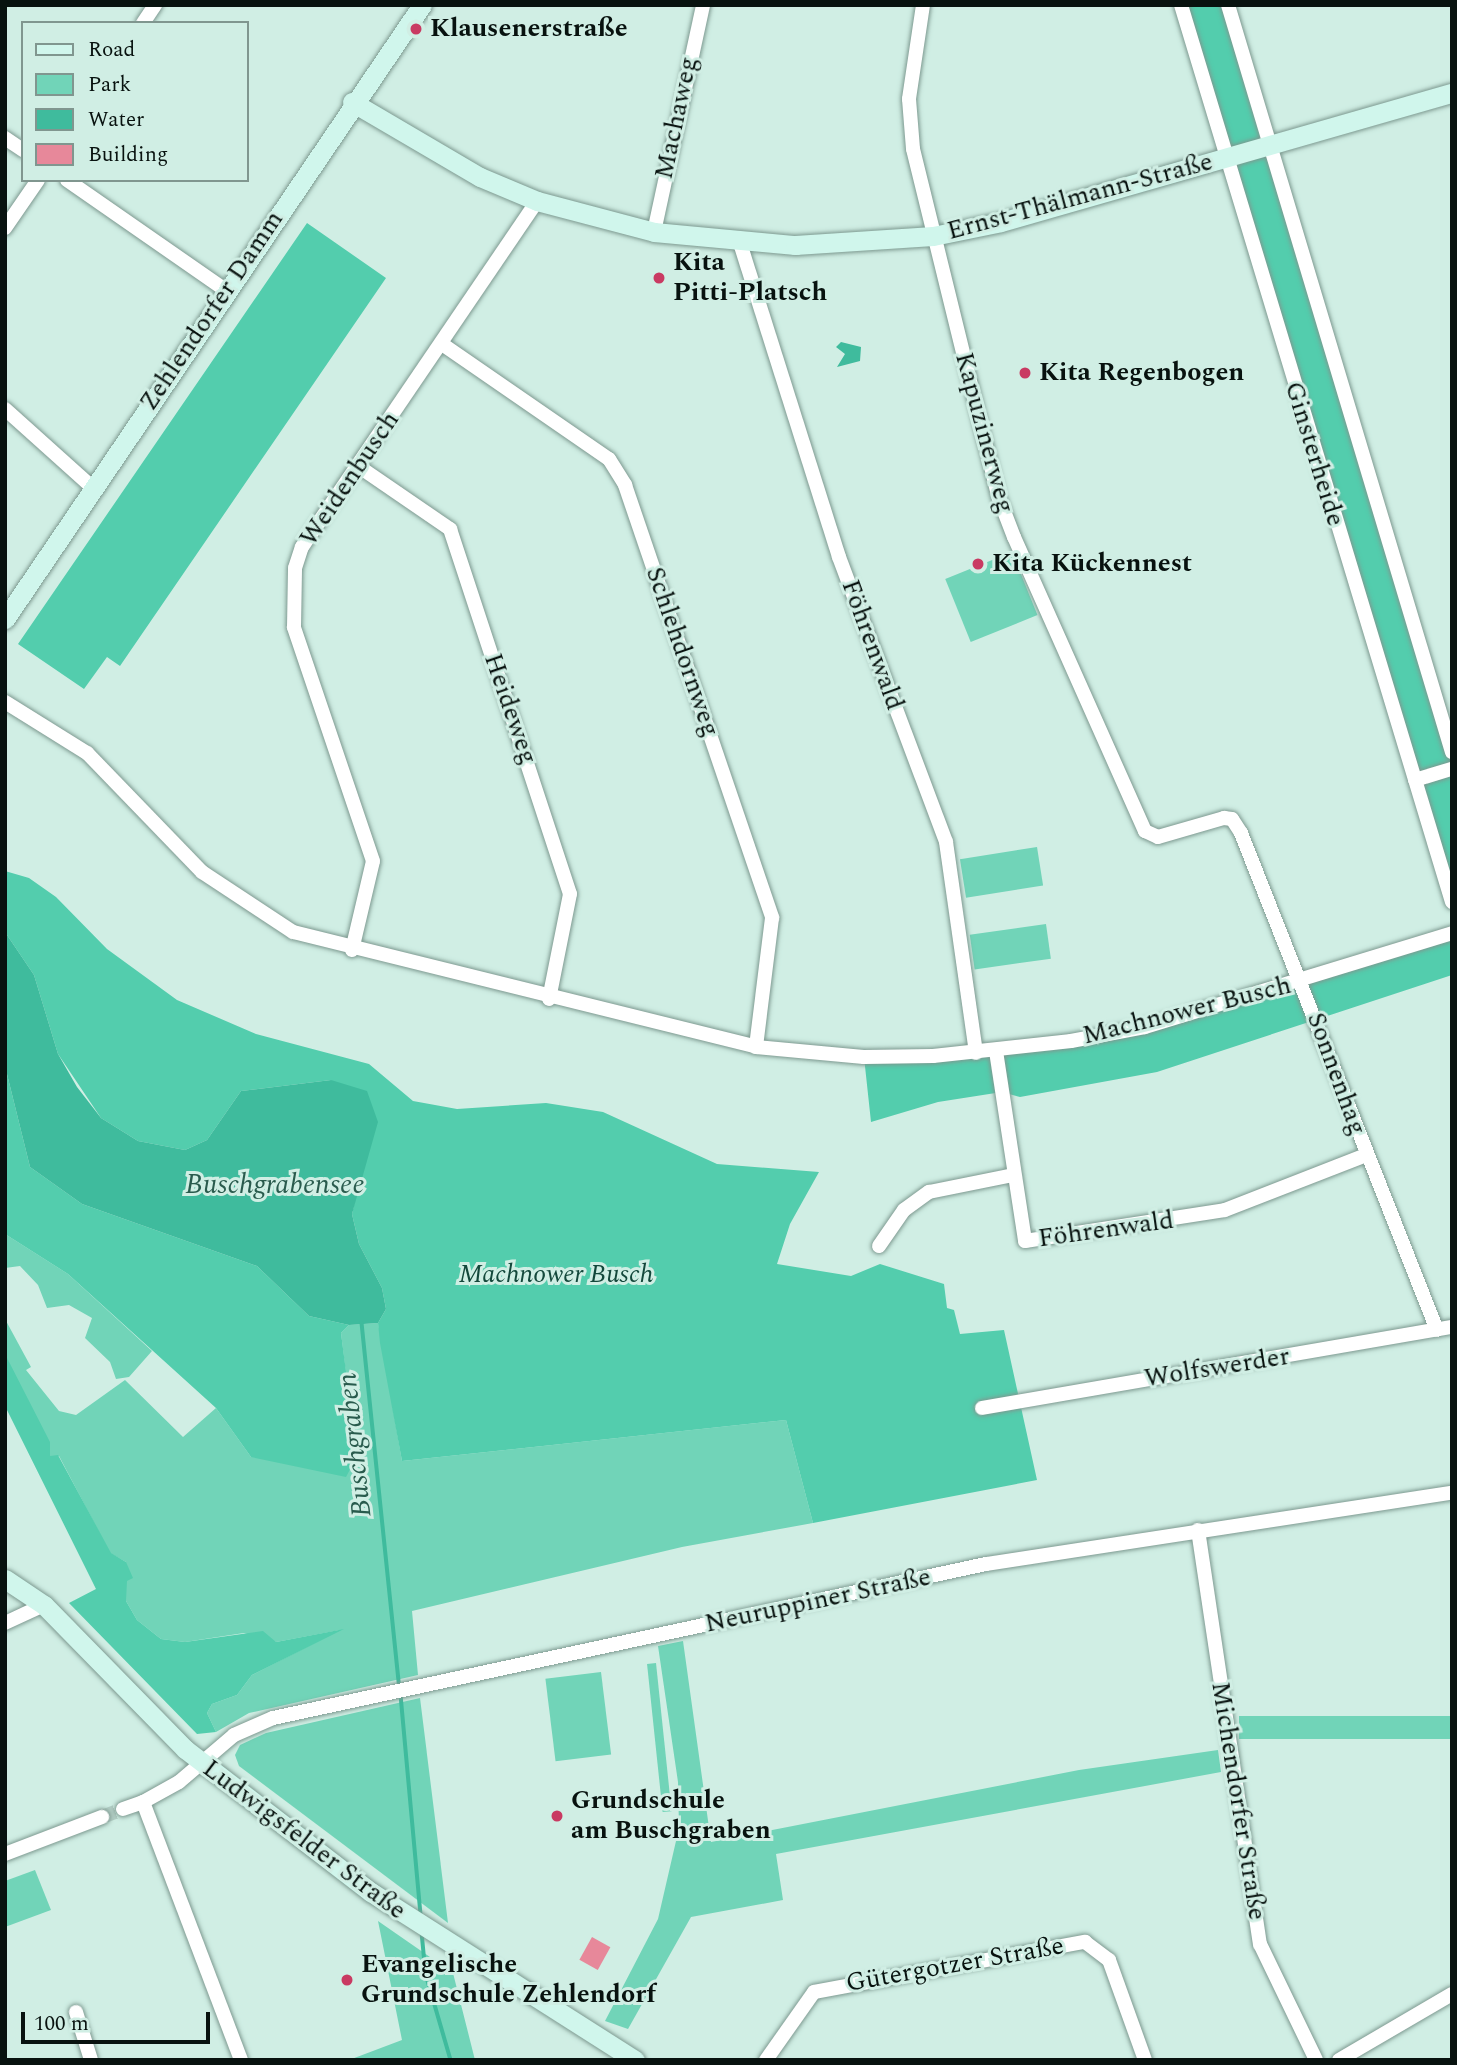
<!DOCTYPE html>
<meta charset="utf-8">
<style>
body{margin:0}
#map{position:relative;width:1457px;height:2065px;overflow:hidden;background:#d0eee4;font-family:Spectral,serif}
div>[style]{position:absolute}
.green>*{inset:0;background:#71d4b8;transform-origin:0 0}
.forest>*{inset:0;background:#53cdad}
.water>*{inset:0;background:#3fbb9d}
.stream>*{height:3.5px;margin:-1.75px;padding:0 1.75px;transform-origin:1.75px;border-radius:1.75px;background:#3fbb9d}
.building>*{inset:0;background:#e7889a;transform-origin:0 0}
.street-tunnel>*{height:14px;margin-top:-7px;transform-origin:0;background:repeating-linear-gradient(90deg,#b2cdc4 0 14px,transparent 0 21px)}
.roads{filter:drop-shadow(0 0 2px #7d9990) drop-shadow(0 0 2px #7d9990)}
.street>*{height:14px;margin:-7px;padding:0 7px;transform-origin:7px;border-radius:7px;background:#fff}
.secondary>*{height:19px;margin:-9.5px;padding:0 9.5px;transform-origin:9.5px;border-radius:9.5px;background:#d0f6ec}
.dots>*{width:19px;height:19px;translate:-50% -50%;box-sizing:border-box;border:4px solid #d0eee4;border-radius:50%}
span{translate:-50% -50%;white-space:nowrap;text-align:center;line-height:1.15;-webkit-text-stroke:6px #d0eee4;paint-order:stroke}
.poi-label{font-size:26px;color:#08120f;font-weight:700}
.left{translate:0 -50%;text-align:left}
.street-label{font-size:26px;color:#08120f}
.park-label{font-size:26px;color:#13483b;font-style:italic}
.water-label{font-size:28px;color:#295b4d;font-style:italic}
.frame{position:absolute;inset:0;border:7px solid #08120f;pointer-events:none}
.legend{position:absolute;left:21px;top:21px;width:228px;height:161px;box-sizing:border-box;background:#d0eee4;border:2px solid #80968f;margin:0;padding:9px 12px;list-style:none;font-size:21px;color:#08120f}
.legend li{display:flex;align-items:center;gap:14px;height:35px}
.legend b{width:35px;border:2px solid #80968f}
.scale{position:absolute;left:21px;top:2012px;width:189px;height:32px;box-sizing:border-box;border:4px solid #08120f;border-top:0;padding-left:9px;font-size:21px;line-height:24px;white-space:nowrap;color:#08120f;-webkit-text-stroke:5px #d0eee4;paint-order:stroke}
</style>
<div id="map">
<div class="green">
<div style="left:1012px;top:552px;width:68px;height:72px;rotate:68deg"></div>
<div style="left:1037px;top:847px;width:39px;height:78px;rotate:81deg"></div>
<div style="left:1046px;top:924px;width:35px;height:77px;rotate:82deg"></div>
<div style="clip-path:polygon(5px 1234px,68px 1274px,152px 1351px,129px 1377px,116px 1379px,110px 1362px,85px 1338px,92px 1318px,69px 1305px,47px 1308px,38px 1285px,20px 1266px,5px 1268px)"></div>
<div style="clip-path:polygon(5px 1319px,31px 1367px,26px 1370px,59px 1411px,76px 1415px,125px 1380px,183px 1437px,216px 1408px,251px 1457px,356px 1456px,341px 1333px,349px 1325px,378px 1323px,402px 1461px,786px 1420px,813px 1523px,682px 1547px,412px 1611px,418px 1675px,249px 1713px,216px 1732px,207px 1713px,212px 1704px,237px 1695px,252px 1675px,340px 1630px,276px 1642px,244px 1633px,185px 1642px,161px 1639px,137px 1620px,126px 1601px,126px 1562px,110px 1553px,59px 1456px,50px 1456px,5px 1354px)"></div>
<div style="clip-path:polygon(683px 1641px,711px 1842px,1079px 1770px,1218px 1750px,1221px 1772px,776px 1854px,783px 1900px,691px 1917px,628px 2029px,605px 2021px,658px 1919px,679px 1828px,678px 1782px,658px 1646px)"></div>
<div style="left:656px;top:1663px;width:149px;height:9px;rotate:84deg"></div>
<div style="left:601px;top:1672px;width:83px;height:56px;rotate:83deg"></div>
<div style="clip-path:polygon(420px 1698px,448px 1923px,239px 1766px,235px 1755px,240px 1745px,266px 1733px)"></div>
<div style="left:1452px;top:1716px;width:23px;height:213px;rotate:90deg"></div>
<div style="clip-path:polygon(35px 1870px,51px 1910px,5px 1927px,5px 1881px)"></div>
<div style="clip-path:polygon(378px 1921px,453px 1973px,475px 2060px,349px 2060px,402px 2040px)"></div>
</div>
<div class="forest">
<div style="clip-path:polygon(1181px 5px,1228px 5px,1452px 752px,1452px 902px)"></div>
<div style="clip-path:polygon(307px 223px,386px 278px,120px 666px,107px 657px,84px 689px,18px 644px)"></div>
<div style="clip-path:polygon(5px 871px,29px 878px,56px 897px,107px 949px,177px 1000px,256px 1034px,369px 1064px,413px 1101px,457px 1109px,546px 1103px,603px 1112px,717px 1164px,819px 1172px,790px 1224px,777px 1264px,851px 1276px,880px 1264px,944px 1284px,947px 1308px,954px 1310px,960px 1334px,1004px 1330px,1037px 1480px,813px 1523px,786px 1420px,402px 1461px,380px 1343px,378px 1323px,386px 1309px,382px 1288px,359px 1244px,352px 1214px,361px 1173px,331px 1080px,241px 1091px,207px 1140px,185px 1150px,138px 1141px,101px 1118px,58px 1054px,34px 975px,5px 932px)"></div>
<div style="clip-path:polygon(1452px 933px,1452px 975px,1157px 1072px,1020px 1097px,1002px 1092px,938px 1102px,871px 1122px,864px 1057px,1071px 1041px)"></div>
<div style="clip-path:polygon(5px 1066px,30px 1167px,82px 1204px,257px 1266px,309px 1316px,349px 1325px,341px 1333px,357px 1456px,346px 1477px,251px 1457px,216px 1408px,68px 1274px,5px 1234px)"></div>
<div style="clip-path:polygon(5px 1354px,50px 1442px,50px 1456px,58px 1455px,111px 1553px,126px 1562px,133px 1578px,127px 1581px,126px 1601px,137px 1620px,161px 1639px,185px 1642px,263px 1631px,276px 1642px,344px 1629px,252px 1675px,237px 1695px,212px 1704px,207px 1713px,216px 1732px,197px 1734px,69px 1603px,96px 1589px,5px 1406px)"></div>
</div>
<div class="water">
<div style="clip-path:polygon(841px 342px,861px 347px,860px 361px,837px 367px,845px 354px,836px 347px)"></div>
<div style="clip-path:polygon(5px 932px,34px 975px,58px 1054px,77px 1087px,101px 1118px,138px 1141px,185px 1150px,207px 1140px,241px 1091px,331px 1080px,367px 1091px,378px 1122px,352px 1214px,359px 1244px,382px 1288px,386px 1309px,378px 1323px,349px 1325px,309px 1316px,257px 1266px,82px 1204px,30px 1167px,5px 1066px)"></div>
</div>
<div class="stream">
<div style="left:362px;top:1323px;width:367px;rotate:84.1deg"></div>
<div style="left:401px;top:1695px;width:220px;rotate:84.8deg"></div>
<div style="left:422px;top:1932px;width:42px;rotate:84.6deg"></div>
<div style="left:426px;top:1974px;width:90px;rotate:73.8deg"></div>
</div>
<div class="building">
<div style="left:592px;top:1937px;width:21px;height:26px;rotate:29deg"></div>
</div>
<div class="street-tunnel">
<div style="left:102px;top:1817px;width:22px;rotate:-21deg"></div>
</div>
<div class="roads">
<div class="street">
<div style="left:923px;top:5px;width:95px;rotate:98.5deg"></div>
<div style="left:909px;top:99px;width:50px;rotate:85.4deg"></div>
<div style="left:913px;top:149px;width:359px;rotate:76.2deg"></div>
<div style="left:999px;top:498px;width:42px;rotate:69deg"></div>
<div style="left:1014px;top:537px;width:322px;rotate:66deg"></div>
<div style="left:1145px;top:831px;width:14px;rotate:25deg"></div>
<div style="left:1158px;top:837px;width:69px;rotate:-16.1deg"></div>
<div style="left:1224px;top:818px;width:8px;rotate:7deg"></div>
<div style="left:1232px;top:819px;width:17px;rotate:57deg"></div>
<div style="left:1241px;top:833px;width:534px;rotate:68.48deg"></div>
<div style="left:1181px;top:5px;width:937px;rotate:73.19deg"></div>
<div style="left:1228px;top:5px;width:780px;rotate:73.31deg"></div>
<div style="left:143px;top:23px;width:22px;rotate:-56deg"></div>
<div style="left:5px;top:138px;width:22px;rotate:34deg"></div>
<div style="left:67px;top:180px;width:195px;rotate:34.8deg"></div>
<div style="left:5px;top:228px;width:58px;rotate:-55.5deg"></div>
<div style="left:654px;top:232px;width:232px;rotate:-77.8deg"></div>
<div style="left:740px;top:243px;width:329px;rotate:72.5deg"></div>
<div style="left:839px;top:557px;width:304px;rotate:69.4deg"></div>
<div style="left:946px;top:842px;width:213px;rotate:81.9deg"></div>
<div style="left:442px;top:344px;width:203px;rotate:34.6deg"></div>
<div style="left:609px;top:459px;width:31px;rotate:58deg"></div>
<div style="left:625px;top:485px;width:457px;rotate:71.2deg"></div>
<div style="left:772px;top:918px;width:130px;rotate:97.1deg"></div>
<div style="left:5px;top:409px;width:118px;rotate:41.9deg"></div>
<div style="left:358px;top:466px;width:112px;rotate:34.4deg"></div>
<div style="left:450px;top:529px;width:384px;rotate:71.8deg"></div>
<div style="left:570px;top:894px;width:107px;rotate:101.3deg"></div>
<div style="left:5px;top:702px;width:97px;rotate:31.9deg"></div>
<div style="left:87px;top:753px;width:165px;rotate:46deg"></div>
<div style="left:202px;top:872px;width:109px;rotate:33.4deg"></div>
<div style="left:293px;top:932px;width:477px;rotate:13.9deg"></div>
<div style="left:756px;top:1047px;width:108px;rotate:5.3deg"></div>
<div style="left:864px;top:1057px;width:69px;rotate:-0.8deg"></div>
<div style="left:933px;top:1056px;width:139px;rotate:-6.2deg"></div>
<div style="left:1071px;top:1041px;width:75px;rotate:-10.7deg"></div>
<div style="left:1145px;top:1027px;width:321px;rotate:-17deg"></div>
<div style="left:1415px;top:780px;width:39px;rotate:-17deg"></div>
<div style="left:352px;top:950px;width:91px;rotate:-76.7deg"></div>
<div style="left:373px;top:861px;width:247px;rotate:-108.7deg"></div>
<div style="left:294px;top:627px;width:59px;rotate:-89deg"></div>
<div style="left:295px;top:568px;width:22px;rotate:-72deg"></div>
<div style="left:302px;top:547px;width:418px;rotate:-55.8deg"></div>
<div style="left:996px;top:1051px;width:192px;rotate:81.3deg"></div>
<div style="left:1025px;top:1241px;width:202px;rotate:-8.8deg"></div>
<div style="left:1225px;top:1210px;width:151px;rotate:-21.3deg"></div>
<div style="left:879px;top:1246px;width:44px;rotate:-55.2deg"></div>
<div style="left:904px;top:1210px;width:31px;rotate:-36deg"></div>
<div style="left:929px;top:1192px;width:86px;rotate:-11.4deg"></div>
<div style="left:982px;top:1408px;width:477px;rotate:-9.8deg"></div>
<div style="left:1198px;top:1530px;width:419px;rotate:81.5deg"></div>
<div style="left:1260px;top:1944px;width:129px;rotate:64.2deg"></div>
<div style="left:5px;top:1623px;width:43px;rotate:-24.8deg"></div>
<div style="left:143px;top:1802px;width:41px;rotate:-29.1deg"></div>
<div style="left:179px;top:1782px;width:72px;rotate:-40.5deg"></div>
<div style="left:234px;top:1735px;width:43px;rotate:-23.6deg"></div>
<div style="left:273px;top:1718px;width:729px;rotate:-12.19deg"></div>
<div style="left:986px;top:1564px;width:471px;rotate:-8.7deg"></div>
<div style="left:123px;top:1809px;width:21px;rotate:-19deg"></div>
<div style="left:143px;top:1802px;width:276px;rotate:69.2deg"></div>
<div style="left:5px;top:1854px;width:104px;rotate:-20.9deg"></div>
<div style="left:76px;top:2012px;width:50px;rotate:72.6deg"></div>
<div style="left:766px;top:2060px;width:83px;rotate:-54.8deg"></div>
<div style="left:814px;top:1992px;width:276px;rotate:-10.5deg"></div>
<div style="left:1085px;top:1942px;width:30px;rotate:37deg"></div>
<div style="left:1109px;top:1960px;width:106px;rotate:70.2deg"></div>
<div style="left:1339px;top:2060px;width:131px;rotate:-30.3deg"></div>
</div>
<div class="secondary">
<div style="left:352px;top:102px;width:148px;rotate:30.4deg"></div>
<div style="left:480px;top:177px;width:62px;rotate:22.8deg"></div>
<div style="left:537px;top:201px;width:121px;rotate:14.8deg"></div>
<div style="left:654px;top:232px;width:142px;rotate:5.3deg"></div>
<div style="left:795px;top:245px;width:138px;rotate:-3.7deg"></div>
<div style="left:933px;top:236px;width:69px;rotate:-11.6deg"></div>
<div style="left:1001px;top:222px;width:469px;rotate:-16deg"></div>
<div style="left:5px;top:619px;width:742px;rotate:-55.82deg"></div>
<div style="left:5px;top:1579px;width:47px;rotate:33.7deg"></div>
<div style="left:44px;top:1605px;width:202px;rotate:45.6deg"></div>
<div style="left:185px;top:1749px;width:235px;rotate:37.6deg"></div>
<div style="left:371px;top:1892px;width:313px;rotate:32.5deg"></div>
</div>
</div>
<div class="dots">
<div style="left:416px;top:29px;background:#c93a62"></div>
<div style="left:659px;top:278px;background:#c93a62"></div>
<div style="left:1025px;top:373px;background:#c93a62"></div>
<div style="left:978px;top:564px;background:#c93a62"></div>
<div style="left:557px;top:1816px;background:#c93a62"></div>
<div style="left:347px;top:1980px;background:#c93a62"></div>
</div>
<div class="poi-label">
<span class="left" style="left:430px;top:29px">Klausenerstraße</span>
<span class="left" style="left:673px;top:278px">Kita<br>Pitti-Platsch</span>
<span class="left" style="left:1039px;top:373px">Kita Regenbogen</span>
<span class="left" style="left:992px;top:564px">Kita Kückennest</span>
<span class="left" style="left:571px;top:1816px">Grundschule<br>am Buschgraben</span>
<span class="left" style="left:361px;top:1980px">Evangelische<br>Grundschule Zehlendorf</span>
</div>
<div class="street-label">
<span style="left:677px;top:118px;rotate:-78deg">Machaweg</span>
<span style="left:1080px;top:197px;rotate:-15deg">Ernst-Thälmann-Straße</span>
<span style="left:212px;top:311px;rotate:-56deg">Zehlendorfer Damm</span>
<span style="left:984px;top:433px;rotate:75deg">Kapuzinerweg</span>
<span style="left:1314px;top:454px;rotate:73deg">Ginsterheide</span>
<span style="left:350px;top:479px;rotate:-56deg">Weidenbusch</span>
<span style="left:872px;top:645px;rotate:70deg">Föhrenwald</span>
<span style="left:682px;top:652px;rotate:71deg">Schlehdornweg</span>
<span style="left:510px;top:709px;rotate:71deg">Heideweg</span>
<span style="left:1187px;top:1011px;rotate:-14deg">Machnower Busch</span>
<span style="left:1336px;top:1074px;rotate:70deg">Sonnenhag</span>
<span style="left:1106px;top:1230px;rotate:-8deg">Föhrenwald</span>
<span style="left:1217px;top:1368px;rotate:-9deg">Wolfswerder</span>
<span style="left:818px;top:1601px;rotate:-12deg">Neuruppiner Straße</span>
<span style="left:1238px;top:1801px;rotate:81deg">Michendorfer Straße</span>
<span style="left:304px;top:1840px;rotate:37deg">Ludwigsfelder Straße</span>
<span style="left:955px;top:1965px;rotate:-10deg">Gütergotzer Straße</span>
</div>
<div class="park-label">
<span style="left:556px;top:1275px">Machnower Busch</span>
</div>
<div class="water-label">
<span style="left:275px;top:1185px">Buschgrabensee</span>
<span style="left:355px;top:1445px;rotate:-96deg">Buschgraben</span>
</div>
<div class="frame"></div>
<ul class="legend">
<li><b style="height:9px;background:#d0f6ec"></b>Road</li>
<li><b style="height:19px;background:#71d4b8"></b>Park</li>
<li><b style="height:19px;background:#3fbb9d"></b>Water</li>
<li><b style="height:19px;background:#e7889a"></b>Building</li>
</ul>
<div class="scale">100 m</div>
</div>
